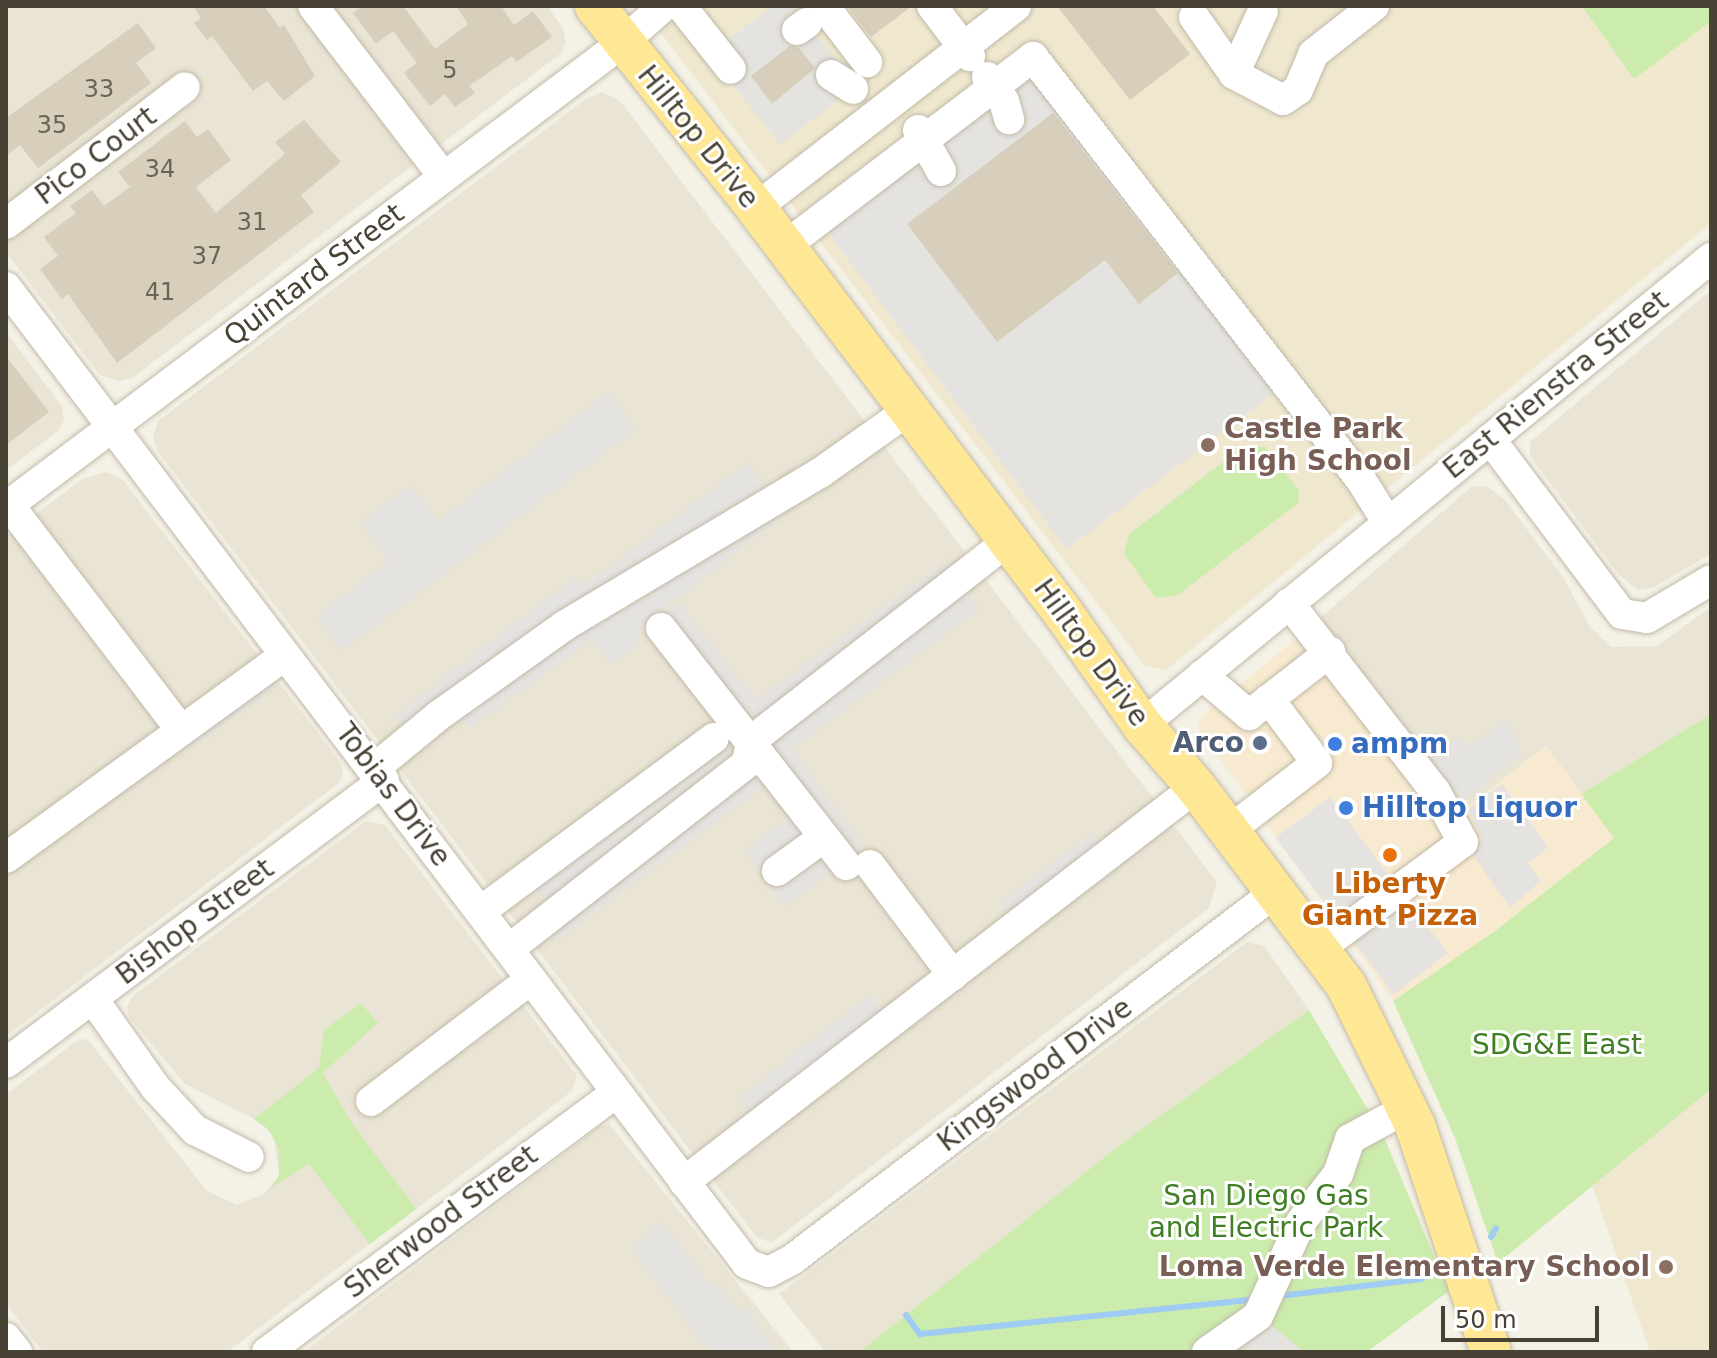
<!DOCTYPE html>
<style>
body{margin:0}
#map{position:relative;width:1717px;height:1358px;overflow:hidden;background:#f4f1e6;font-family:"DejaVu Sans",sans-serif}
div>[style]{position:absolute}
.residential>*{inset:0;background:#e9e4d4}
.commercial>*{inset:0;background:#f8ead0}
.education>*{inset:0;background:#efe8cf}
.green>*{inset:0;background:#cbecac}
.parking>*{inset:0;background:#e5e3df;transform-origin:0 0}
.stream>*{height:6px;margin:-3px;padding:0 3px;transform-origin:3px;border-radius:3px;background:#9eccf5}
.building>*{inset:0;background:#d7cebb}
.roads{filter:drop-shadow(0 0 2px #c1baa8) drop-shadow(0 0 2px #c1baa8)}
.minor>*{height:30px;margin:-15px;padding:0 15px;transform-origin:15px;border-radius:15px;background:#fff}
.major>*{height:40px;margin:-20px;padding:0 20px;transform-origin:20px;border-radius:20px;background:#ffe895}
.dots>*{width:22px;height:22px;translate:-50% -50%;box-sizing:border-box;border:4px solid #fff;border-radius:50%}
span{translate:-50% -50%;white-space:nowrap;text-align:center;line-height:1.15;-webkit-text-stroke:6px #fff;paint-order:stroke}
.number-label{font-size:24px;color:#6c6556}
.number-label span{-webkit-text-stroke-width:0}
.street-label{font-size:28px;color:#484235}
.education-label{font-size:28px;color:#785e54;font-weight:700}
.left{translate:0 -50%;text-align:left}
.right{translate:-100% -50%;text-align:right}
.service-label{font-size:28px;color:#4e5e75;font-weight:700}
.shop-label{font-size:28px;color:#366cbe;font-weight:700}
.food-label{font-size:28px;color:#c56008;font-weight:700}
.park-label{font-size:28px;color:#407e24}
.frame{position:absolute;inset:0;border:8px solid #484235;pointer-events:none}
.scale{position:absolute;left:1441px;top:1306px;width:158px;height:36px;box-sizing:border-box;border:4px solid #484235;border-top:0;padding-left:10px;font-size:24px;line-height:28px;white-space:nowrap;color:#484235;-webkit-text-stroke:6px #fff;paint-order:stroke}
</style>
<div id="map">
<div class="residential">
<div style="clip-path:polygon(6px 6px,547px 6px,563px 28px,566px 43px,560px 54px,132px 378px,119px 381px,100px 375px,6px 252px)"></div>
<div style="clip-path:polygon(602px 92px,620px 101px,1217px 882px,1209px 908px,772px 1242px,757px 1238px,158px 452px,153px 438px,158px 421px,587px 98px)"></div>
<div style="clip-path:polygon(1711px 290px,1711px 554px,1652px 588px,1638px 590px,1619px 575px,1530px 456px,1530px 442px)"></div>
<div style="clip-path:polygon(6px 332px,62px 406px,64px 420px,59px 430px,6px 470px)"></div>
<div style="clip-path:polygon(107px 472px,122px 479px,341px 763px,343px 775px,339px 783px,6px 1036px,6px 537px,82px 479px)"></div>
<div style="clip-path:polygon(1487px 486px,1505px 500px,1563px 577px,1590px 627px,1611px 647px,1657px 646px,1711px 607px,1711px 714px,1581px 794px,1546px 746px,1447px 823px,1304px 632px,1471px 487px)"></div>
<div style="clip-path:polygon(366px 821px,385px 825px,577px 1076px,572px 1091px,227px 1352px,43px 1352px,6px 1304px,6px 1094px,79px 1039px,88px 1040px,207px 1191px,237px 1205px,264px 1194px,279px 1176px,274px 1136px,260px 1122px,185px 1084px,129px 1017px,127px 1006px,133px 996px)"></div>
<div style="clip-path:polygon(1247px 942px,1264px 946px,1309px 1010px,1125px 1141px,859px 1352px,825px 1352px,779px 1294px)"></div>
<div style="clip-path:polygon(609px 1124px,793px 1352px,304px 1352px,600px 1126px)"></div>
</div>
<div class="commercial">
<div style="clip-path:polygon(1304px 632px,1447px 823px,1547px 746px,1614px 838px,1495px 931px,1393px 1001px,1198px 728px,1201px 717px)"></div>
</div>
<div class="education">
<div style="clip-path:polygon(640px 6px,1711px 6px,1711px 223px,1166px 670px,1145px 666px)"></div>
<div style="clip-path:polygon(1711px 1089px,1711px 1352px,1650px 1352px,1591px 1182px)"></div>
</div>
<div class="green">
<div style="clip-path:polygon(1582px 6px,1711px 6px,1711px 21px,1634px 79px)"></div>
<div style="clip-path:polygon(1244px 446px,1265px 447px,1299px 490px,1298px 503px,1178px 595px,1156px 598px,1124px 554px,1129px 534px)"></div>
<div style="clip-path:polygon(1711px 714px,1711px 1089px,1498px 1263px,1455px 1138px,1393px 1001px,1495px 931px,1614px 838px,1581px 794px)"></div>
<div style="clip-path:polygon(361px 1003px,378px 1023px,323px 1073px,353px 1125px,416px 1209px,370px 1244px,309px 1164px,271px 1188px,279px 1176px,279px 1150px,269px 1130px,254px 1119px,319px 1068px,324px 1030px)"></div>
<div style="clip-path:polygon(1309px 1010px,1383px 1135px,1449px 1291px,1367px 1352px,859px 1352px,1125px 1141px)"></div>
</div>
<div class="parking">
<div style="clip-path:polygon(772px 6px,794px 6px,856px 86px,780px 145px,709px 55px)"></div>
<div style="left:1037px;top:38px;width:426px;height:284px;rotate:53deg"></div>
<div style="clip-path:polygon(609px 392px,636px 428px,342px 651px,316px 617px,389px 561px,360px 523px,411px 485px,439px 521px)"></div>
<div style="clip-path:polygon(747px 462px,786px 514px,642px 625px,637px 645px,610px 664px,591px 640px,470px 728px,461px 716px,417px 747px,394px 715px,575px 578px,582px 587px)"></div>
<div style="clip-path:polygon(945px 562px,979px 609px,792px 749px,865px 847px,785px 906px,744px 852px,790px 817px,766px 785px,558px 940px,533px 906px,547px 896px,527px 890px,718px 726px,645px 629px,680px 603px,755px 700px)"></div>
<div style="left:260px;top:665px;width:28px;height:111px;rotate:55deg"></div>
<div style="clip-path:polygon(1507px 719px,1522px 754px,1464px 800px,1455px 789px,1450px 793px,1435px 775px,1441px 770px,1433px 758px,1458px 738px,1468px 748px)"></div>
<div style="clip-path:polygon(1502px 784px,1548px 847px,1528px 863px,1541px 881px,1510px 908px,1469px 849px,1483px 839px,1468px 809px)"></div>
<div style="left:1330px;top:797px;width:196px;height:68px;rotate:53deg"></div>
<div style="left:1092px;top:832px;width:42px;height:118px;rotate:52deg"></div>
<div style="left:870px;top:995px;width:46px;height:166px;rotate:52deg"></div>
<div style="clip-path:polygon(662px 1221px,709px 1284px,722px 1287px,739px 1311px,745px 1307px,778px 1352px,718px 1352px,703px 1343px,630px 1247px)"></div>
<div style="clip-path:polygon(1263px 1318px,1304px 1352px,1219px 1352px)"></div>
</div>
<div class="stream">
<div style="left:1491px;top:1237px;width:10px;rotate:-61deg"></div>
<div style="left:1279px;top:1296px;width:144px;rotate:-6.8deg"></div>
<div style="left:906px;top:1315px;width:24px;rotate:54deg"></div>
<div style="left:920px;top:1334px;width:338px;rotate:-5.9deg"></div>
</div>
<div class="building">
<div style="clip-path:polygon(193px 6px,264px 6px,280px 28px,284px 25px,315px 76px,284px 101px,267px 81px,253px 91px,212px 36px,207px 40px,194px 23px,201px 18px)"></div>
<div style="clip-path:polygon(363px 6px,403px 6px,435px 49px,468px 24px,456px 6px,501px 6px,514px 25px,533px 11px,552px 37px,516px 62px,512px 56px,469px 86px,475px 93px,455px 107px,445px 94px,430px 106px,404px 73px,417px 63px,393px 31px,376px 44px,353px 13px)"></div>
<div style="clip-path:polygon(847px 6px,912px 6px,871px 37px)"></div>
<div style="clip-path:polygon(1057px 6px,1153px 6px,1190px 54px,1130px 100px)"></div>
<div style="clip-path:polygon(138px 23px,156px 48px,136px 63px,151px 83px,38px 168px,20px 145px,6px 156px,6px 118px)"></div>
<div style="clip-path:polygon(790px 46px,799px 48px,815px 68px,772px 104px,751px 76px)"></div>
<div style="clip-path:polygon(1053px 113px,1178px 273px,1139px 304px,1105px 260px,997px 342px,907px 224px)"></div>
<div style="clip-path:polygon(304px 120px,341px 162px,301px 195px,314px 212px,117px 363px,68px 294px,62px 299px,40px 269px,58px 256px,44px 237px,76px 213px,70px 206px,92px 190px,104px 206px,130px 187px,118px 172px,185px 121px,197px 137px,208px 129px,231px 160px,196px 187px,216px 213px,285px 154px,275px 142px)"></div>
<div style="clip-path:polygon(6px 356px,49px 412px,6px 445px)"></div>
</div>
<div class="roads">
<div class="minor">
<div style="left:313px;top:6px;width:214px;rotate:52.6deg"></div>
<div style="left:681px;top:6px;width:80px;rotate:51.6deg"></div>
<div style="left:824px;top:6px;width:71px;rotate:52.5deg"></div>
<div style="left:932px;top:6px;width:63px;rotate:52.8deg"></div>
<div style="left:1194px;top:17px;width:70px;rotate:54.9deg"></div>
<div style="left:1234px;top:74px;width:69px;rotate:-65.3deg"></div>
<div style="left:797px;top:30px;width:12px;rotate:-35deg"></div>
<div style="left:1234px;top:74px;width:55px;rotate:28deg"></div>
<div style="left:1283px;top:100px;width:18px;rotate:-34deg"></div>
<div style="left:1298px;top:90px;width:39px;rotate:-67deg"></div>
<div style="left:1313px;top:54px;width:78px;rotate:-38.2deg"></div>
<div style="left:831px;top:75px;width:26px;rotate:32deg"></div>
<div style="left:987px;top:77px;width:29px;rotate:55deg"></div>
<div style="left:1004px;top:101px;width:19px;rotate:74deg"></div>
<div style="left:918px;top:130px;width:47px;rotate:60.7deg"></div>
<div style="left:756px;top:208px;width:329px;rotate:-37.8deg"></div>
<div style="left:6px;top:224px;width:225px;rotate:-37.4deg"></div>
<div style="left:785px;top:246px;width:312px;rotate:-37.3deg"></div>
<div style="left:1033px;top:57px;width:535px;rotate:52.21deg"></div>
<div style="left:1361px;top:480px;width:51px;rotate:57.9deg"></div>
<div style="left:6px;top:287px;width:1226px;rotate:52.82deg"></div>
<div style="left:747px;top:1264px;width:23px;rotate:20deg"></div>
<div style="left:769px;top:1272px;width:27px;rotate:-28deg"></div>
<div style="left:793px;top:1259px;width:608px;rotate:-37.25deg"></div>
<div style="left:1490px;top:439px;width:219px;rotate:53deg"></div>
<div style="left:1622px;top:614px;width:25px;rotate:9deg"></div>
<div style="left:1647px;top:618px;width:74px;rotate:-30.7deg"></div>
<div style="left:9px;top:505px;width:283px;rotate:52.6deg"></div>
<div style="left:6px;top:507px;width:771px;rotate:-36.99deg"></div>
<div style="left:622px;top:43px;width:56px;rotate:-41.4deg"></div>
<div style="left:1289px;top:603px;width:238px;rotate:52.2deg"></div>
<div style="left:1435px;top:791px;width:58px;rotate:61.2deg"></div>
<div style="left:1463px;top:842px;width:179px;rotate:143.4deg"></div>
<div style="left:661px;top:628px;width:301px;rotate:52deg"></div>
<div style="left:1202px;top:675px;width:62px;rotate:40.4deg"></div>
<div style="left:1249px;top:715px;width:103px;rotate:-37.9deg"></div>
<div style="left:1142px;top:725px;width:736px;rotate:-39.38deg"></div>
<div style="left:375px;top:768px;width:82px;rotate:-39.5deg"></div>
<div style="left:438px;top:716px;width:155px;rotate:-35.5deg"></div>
<div style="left:564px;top:626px;width:298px;rotate:-30.9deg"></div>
<div style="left:820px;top:473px;width:109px;rotate:-35.3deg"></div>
<div style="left:1230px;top:830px;width:110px;rotate:-37.6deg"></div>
<div style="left:1317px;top:763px;width:80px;rotate:-126.9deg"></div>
<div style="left:6px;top:858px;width:345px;rotate:-36deg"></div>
<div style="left:870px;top:865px;width:138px;rotate:53deg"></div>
<div style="left:777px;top:871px;width:58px;rotate:-35.9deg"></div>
<div style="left:481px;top:911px;width:290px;rotate:-36.6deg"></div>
<div style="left:509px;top:949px;width:302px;rotate:-38deg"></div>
<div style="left:747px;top:763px;width:22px;rotate:-80deg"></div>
<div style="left:751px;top:741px;width:326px;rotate:-37.9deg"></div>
<div style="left:93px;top:999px;width:108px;rotate:54.8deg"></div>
<div style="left:155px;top:1087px;width:59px;rotate:47.1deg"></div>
<div style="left:195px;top:1130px;width:60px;rotate:26.6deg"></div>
<div style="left:6px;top:1063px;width:472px;rotate:-36.8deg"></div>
<div style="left:371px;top:1101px;width:201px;rotate:-37.3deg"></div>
<div style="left:684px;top:1182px;width:647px;rotate:-37.65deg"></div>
<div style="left:6px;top:1338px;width:18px;rotate:52deg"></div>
<div style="left:267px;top:1352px;width:435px;rotate:-36.6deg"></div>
<div style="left:1207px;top:1352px;width:62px;rotate:-35.2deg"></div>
<div style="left:1258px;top:1316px;width:103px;rotate:-65.4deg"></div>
<div style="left:1301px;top:1222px;width:61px;rotate:-52.4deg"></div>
<div style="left:1338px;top:1174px;width:37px;rotate:-71deg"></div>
<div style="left:1350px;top:1139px;width:65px;rotate:-28.5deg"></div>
</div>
<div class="major">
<div style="left:595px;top:6px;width:258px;rotate:51.4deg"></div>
<div style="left:756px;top:208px;width:510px;rotate:52.82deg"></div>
<div style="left:1064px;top:614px;width:136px;rotate:54.9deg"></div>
<div style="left:1142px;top:725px;width:82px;rotate:48.9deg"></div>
<div style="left:1196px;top:787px;width:248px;rotate:52.9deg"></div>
<div style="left:1346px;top:985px;width:156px;rotate:63.8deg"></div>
<div style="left:1415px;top:1125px;width:239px;rotate:71.5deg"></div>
</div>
</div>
<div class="dots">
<div style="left:1208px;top:445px;background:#8d6e63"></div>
<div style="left:1260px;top:743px;background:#5c6f8a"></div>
<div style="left:1335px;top:744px;background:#3f7fe0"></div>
<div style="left:1346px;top:808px;background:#3f7fe0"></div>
<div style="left:1390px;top:855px;background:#e8710a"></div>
<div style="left:1666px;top:1267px;background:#8d6e63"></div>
</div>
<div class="number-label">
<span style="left:450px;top:71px">5</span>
<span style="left:99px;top:90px">33</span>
<span style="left:52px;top:126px">35</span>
<span style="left:160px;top:170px">34</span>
<span style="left:252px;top:223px">31</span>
<span style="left:207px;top:257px">37</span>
<span style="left:160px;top:293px">41</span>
</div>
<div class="street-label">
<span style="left:698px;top:137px;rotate:51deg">Hilltop Drive</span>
<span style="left:96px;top:156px;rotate:-37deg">Pico Court</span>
<span style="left:314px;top:275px;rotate:-37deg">Quintard Street</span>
<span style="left:1556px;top:385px;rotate:-39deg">East Rienstra Street</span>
<span style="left:1091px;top:653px;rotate:54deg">Hilltop Drive</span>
<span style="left:393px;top:795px;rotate:53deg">Tobias Drive</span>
<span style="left:195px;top:922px;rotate:-37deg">Bishop Street</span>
<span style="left:1035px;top:1075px;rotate:-37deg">Kingswood Drive</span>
<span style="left:441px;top:1222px;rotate:-37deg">Sherwood Street</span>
</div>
<div class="education-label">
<span class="left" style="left:1224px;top:445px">Castle Park<br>High School</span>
<span class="right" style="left:1650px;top:1267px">Loma Verde Elementary School</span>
</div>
<div class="service-label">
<span class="right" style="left:1244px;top:743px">Arco</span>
</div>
<div class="shop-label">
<span class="left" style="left:1351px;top:744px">ampm</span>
<span class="left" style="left:1362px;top:808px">Hilltop Liquor</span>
</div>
<div class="food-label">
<span style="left:1390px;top:900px">Liberty<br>Giant Pizza</span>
</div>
<div class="park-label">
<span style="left:1557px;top:1045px">SDG&amp;E East</span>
<span style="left:1266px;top:1212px">San Diego Gas<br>and Electric Park</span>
</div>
<div class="frame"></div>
<div class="scale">50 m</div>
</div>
